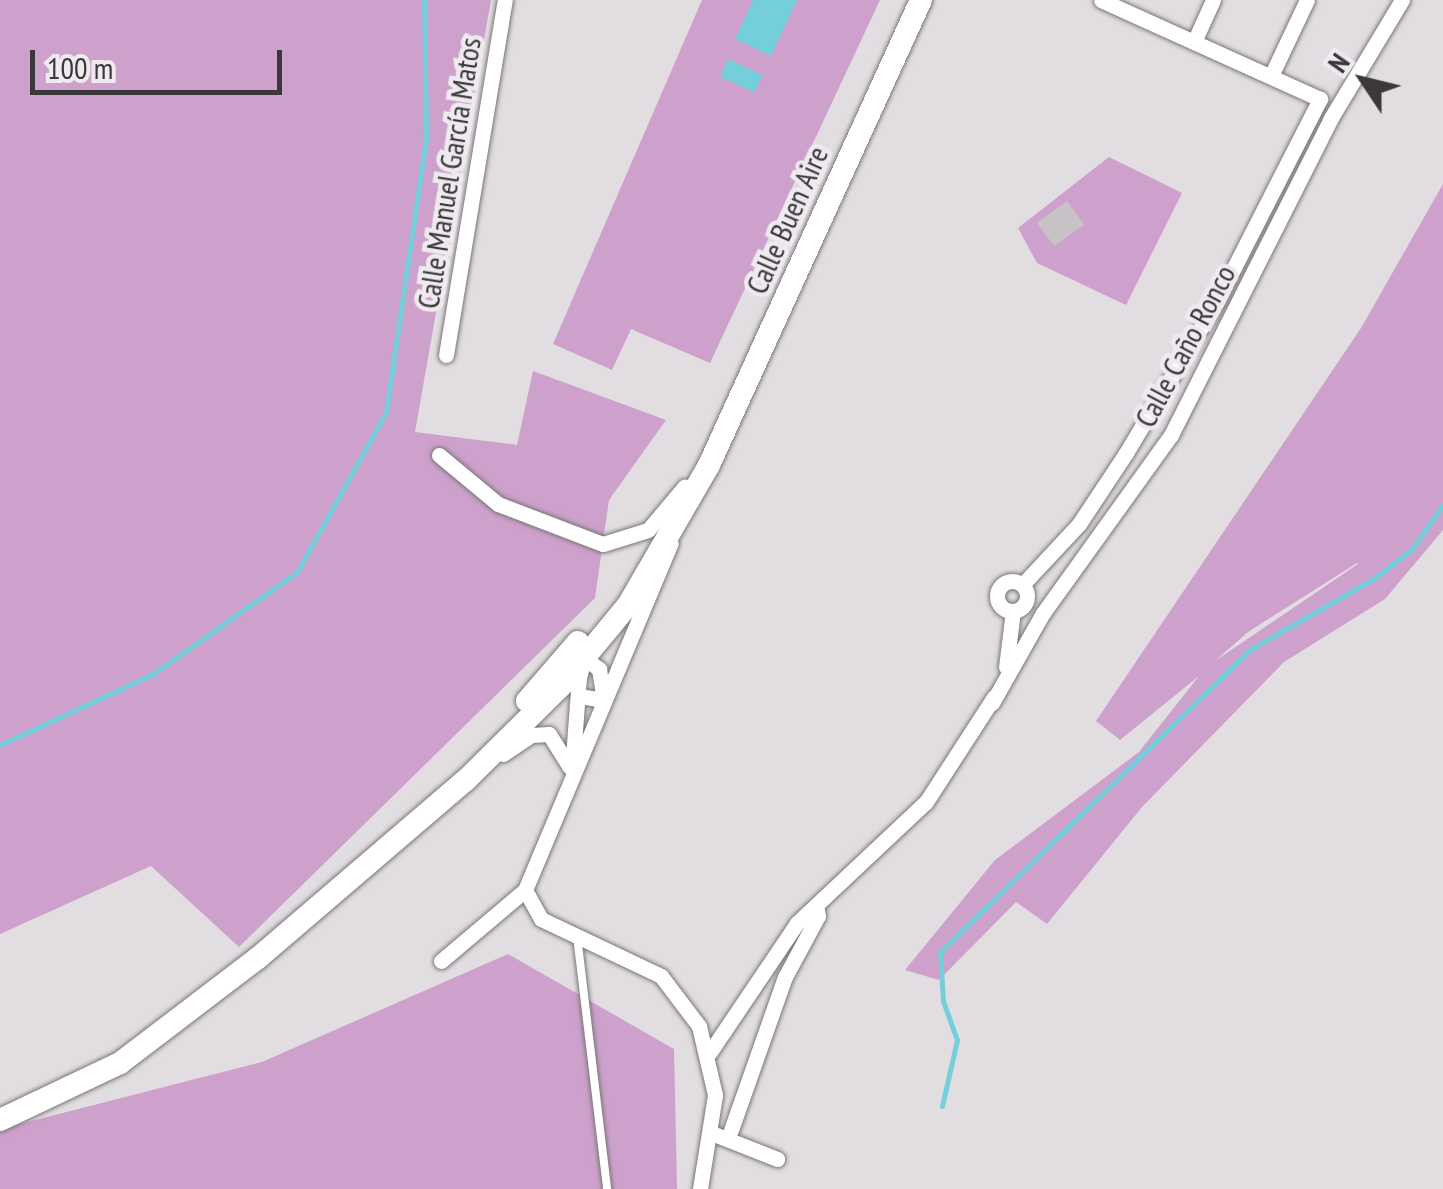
<!DOCTYPE html>
<meta charset="utf-8">
<style>
body{margin:0}
#map{position:relative;width:1443px;height:1189px;overflow:hidden;background:#e2dde1;font-family:"PT Sans Narrow",sans-serif}
div>[style]{position:absolute}
.green>*{inset:0;background:#cda1cb}
.water>*{inset:0;background:#75cfdb;transform-origin:0 0}
.stream>*{height:5px;margin:-2.5px;padding:0 2.5px;transform-origin:2.5px;border-radius:2.5px;background:#75cfdb}
.building>*{inset:0;background:#c7c2c6;transform-origin:0 0}
.roads{filter:drop-shadow(0 0 2px #7a7679) drop-shadow(0 0 2px #7a7679)}
.lane>*{height:8px;margin:-4px;padding:0 4px;transform-origin:4px;border-radius:4px;background:#fff}
.street>*{height:15px;margin:-7.5px;padding:0 7.5px;transform-origin:7.5px;border-radius:7.5px;background:#fff}
.street>.ring{margin:-7.5px;padding:0;box-sizing:content-box;background:none;border:15px solid #fff;border-radius:50%}
.secondary>*{height:22px;margin:-11px;padding:0 11px;transform-origin:11px;border-radius:11px;background:#fff}
span{translate:-50% -50%;white-space:nowrap;text-align:center;line-height:1.15;-webkit-text-stroke:9px #efeaef;paint-order:stroke}
.street-label{font-size:30px;color:#3a383a}
.north{position:absolute;left:1313px;top:30px;width:100px;height:100px;-webkit-text-stroke:8px #efeaef;paint-order:stroke;rotate:305deg;font-size:28px;font-weight:700;line-height:40px;text-align:center;color:#3a383a}
.north::after{content:'';display:block;margin:auto;width:35px;height:45px;background:#3a383a;clip-path:polygon(50% 0,100% 100%,50% 72%,0 100%)}
.scale{position:absolute;left:30px;top:50px;width:252px;height:45px;box-sizing:border-box;border:5px solid #3a383a;border-top:0;padding-left:12px;font-size:30px;line-height:35px;white-space:nowrap;color:#3a383a;-webkit-text-stroke:8px #efeaef;paint-order:stroke}
</style>
<div id="map">
<div class="green">
<div style="clip-path:polygon(0 0,491px 0,415px 432px,517px 445px,533px 371px,666px 420px,609px 500px,595px 598px,239px 947px,151px 866px,0 934px)"></div>
<div style="clip-path:polygon(702px 0,880px 0,710px 363px,631px 329px,612px 370px,553px 344px)"></div>
<div style="clip-path:polygon(1109px 157px,1182px 193px,1126px 305px,1037px 263px,1018px 228px)"></div>
<div style="clip-path:polygon(evenodd,1443px 184px,1443px 530px,1385px 599px,1284px 662px,1142px 807px,1047px 924px,1016px 902px,939px 980px,905px 970px,995px 860px,1139px 752px,1199px 676px,1120px 740px,1096px 721px,1361px 328px,1443px 184px,1357px 563px,1358px 564px,1215px 661px,1248px 632px,1357px 563px)"></div>
<div style="clip-path:polygon(508px 954px,674px 1049px,677px 1189px,0 1189px,0 1129px,262px 1062px)"></div>
</div>
<div class="water">
<div style="clip-path:polygon(753px 0,797px 0,771px 56px,735px 39px)"></div>
<div style="left:728px;top:59px;width:38px;height:19px;rotate:25deg"></div>
</div>
<div class="stream">
<div style="left:0;top:745px;width:169px;rotate:-24.9deg"></div>
<div style="left:153px;top:674px;width:176px;rotate:-35.3deg"></div>
<div style="left:297px;top:572px;width:183px;rotate:-60.9deg"></div>
<div style="left:386px;top:412px;width:278px;rotate:-81.7deg"></div>
<div style="left:426px;top:137px;width:137px;rotate:-90.8deg"></div>
<div style="left:942px;top:1106px;width:68px;rotate:-77.2deg"></div>
<div style="left:957px;top:1040px;width:41px;rotate:-109.7deg"></div>
<div style="left:943px;top:1001px;width:49px;rotate:-93.5deg"></div>
<div style="left:940px;top:952px;width:434px;rotate:-44.3deg"></div>
<div style="left:1251px;top:649px;width:144px;rotate:-29.9deg"></div>
<div style="left:1376px;top:577px;width:46px;rotate:-37.9deg"></div>
<div style="left:1412px;top:549px;width:54px;rotate:-54.8deg"></div>
</div>
<div class="building">
<div style="left:1067px;top:201px;width:29px;height:37px;rotate:54deg"></div>
</div>
<div class="roads">
<div class="lane">
<div style="left:577px;top:936px;width:255px;rotate:83.2deg"></div>
</div>
<div class="street">
<div style="left:1194px;top:42px;width:46px;rotate:-65.7deg"></div>
<div style="left:1271px;top:76px;width:84px;rotate:-64.7deg"></div>
<div style="left:446px;top:355px;width:360px;rotate:-80.6deg"></div>
<div style="left:439px;top:455px;width:77px;rotate:39.7deg"></div>
<div style="left:498px;top:504px;width:112px;rotate:20.9deg"></div>
<div style="left:603px;top:544px;width:47px;rotate:-17.3deg"></div>
<div style="left:648px;top:530px;width:57px;rotate:-49.9deg"></div>
<div class="ring" style="left:997px;top:581px;width:15px;height:15px"></div>
<div style="left:1023px;top:584px;width:82px;rotate:-47deg"></div>
<div style="left:1079px;top:524px;width:85px;rotate:-56.5deg"></div>
<div style="left:1126px;top:453px;width:177px;rotate:-59.1deg"></div>
<div style="left:1217px;top:301px;width:227px;rotate:-63deg"></div>
<div style="left:1320px;top:99px;width:240px;rotate:-155.7deg"></div>
<div style="left:1006px;top:667px;width:56px;rotate:-82.9deg"></div>
<div style="left:992px;top:703px;width:103px;rotate:-60.5deg"></div>
<div style="left:1043px;top:613px;width:219px;rotate:-54.3deg"></div>
<div style="left:1171px;top:435px;width:355px;rotate:-63.2deg"></div>
<div style="left:1331px;top:118px;width:138px;rotate:-59deg"></div>
<div style="left:503px;top:754px;width:34px;rotate:-34deg"></div>
<div style="left:531px;top:735px;width:18px;rotate:-3deg"></div>
<div style="left:549px;top:734px;width:39px;rotate:58deg"></div>
<div style="left:573px;top:757px;width:79px;rotate:-85.7deg"></div>
<div style="left:579px;top:678px;width:21px;rotate:-76deg"></div>
<div style="left:584px;top:658px;width:19px;rotate:36deg"></div>
<div style="left:599px;top:669px;width:31px;rotate:81deg"></div>
<div style="left:604px;top:700px;width:26px;rotate:-171deg"></div>
<div style="left:525px;top:890px;width:33px;rotate:61deg"></div>
<div style="left:541px;top:919px;width:133px;rotate:25.4deg"></div>
<div style="left:661px;top:976px;width:63px;rotate:52.8deg"></div>
<div style="left:699px;top:1026px;width:71px;rotate:76.9deg"></div>
<div style="left:715px;top:1095px;width:95px;rotate:99.1deg"></div>
<div style="left:441px;top:961px;width:110px;rotate:-40.2deg"></div>
<div style="left:525px;top:890px;width:376px;rotate:-67.2deg"></div>
<div style="left:710px;top:1052px;width:156px;rotate:-56deg"></div>
<div style="left:797px;top:923px;width:177px;rotate:-43.2deg"></div>
<div style="left:926px;top:802px;width:125px;rotate:-57.1deg"></div>
<div style="left:731px;top:1130px;width:162px;rotate:-70.6deg"></div>
<div style="left:785px;top:977px;width:69px;rotate:-61.6deg"></div>
<div style="left:818px;top:916px;width:11px;rotate:-100deg"></div>
<div style="left:714px;top:1134px;width:68px;rotate:21.6deg"></div>
</div>
<div class="secondary">
<div style="left:527px;top:701px;width:78px;rotate:-49.2deg"></div>
<div style="left:0;top:1120px;width:133px;rotate:-25.4deg"></div>
<div style="left:120px;top:1063px;width:173px;rotate:-37.3deg"></div>
<div style="left:258px;top:958px;width:274px;rotate:-40.6deg"></div>
<div style="left:466px;top:780px;width:134px;rotate:-44.7deg"></div>
<div style="left:561px;top:686px;width:105px;rotate:-50.4deg"></div>
<div style="left:628px;top:605px;width:162px;rotate:-59.9deg"></div>
<div style="left:709px;top:465px;width:511px;rotate:-65.49deg"></div>
</div>
</div>
<div class="street-label">
<span style="left:449px;top:173px;rotate:-81deg">Calle Manuel García Matos</span>
<span style="left:787px;top:220px;rotate:-66deg">Calle Buen Aire</span>
<span style="left:1185px;top:346px;rotate:-62deg">Calle Caño Ronco</span>
</div>
<div class="north">N</div>
<div class="scale">100 m</div>
</div>
